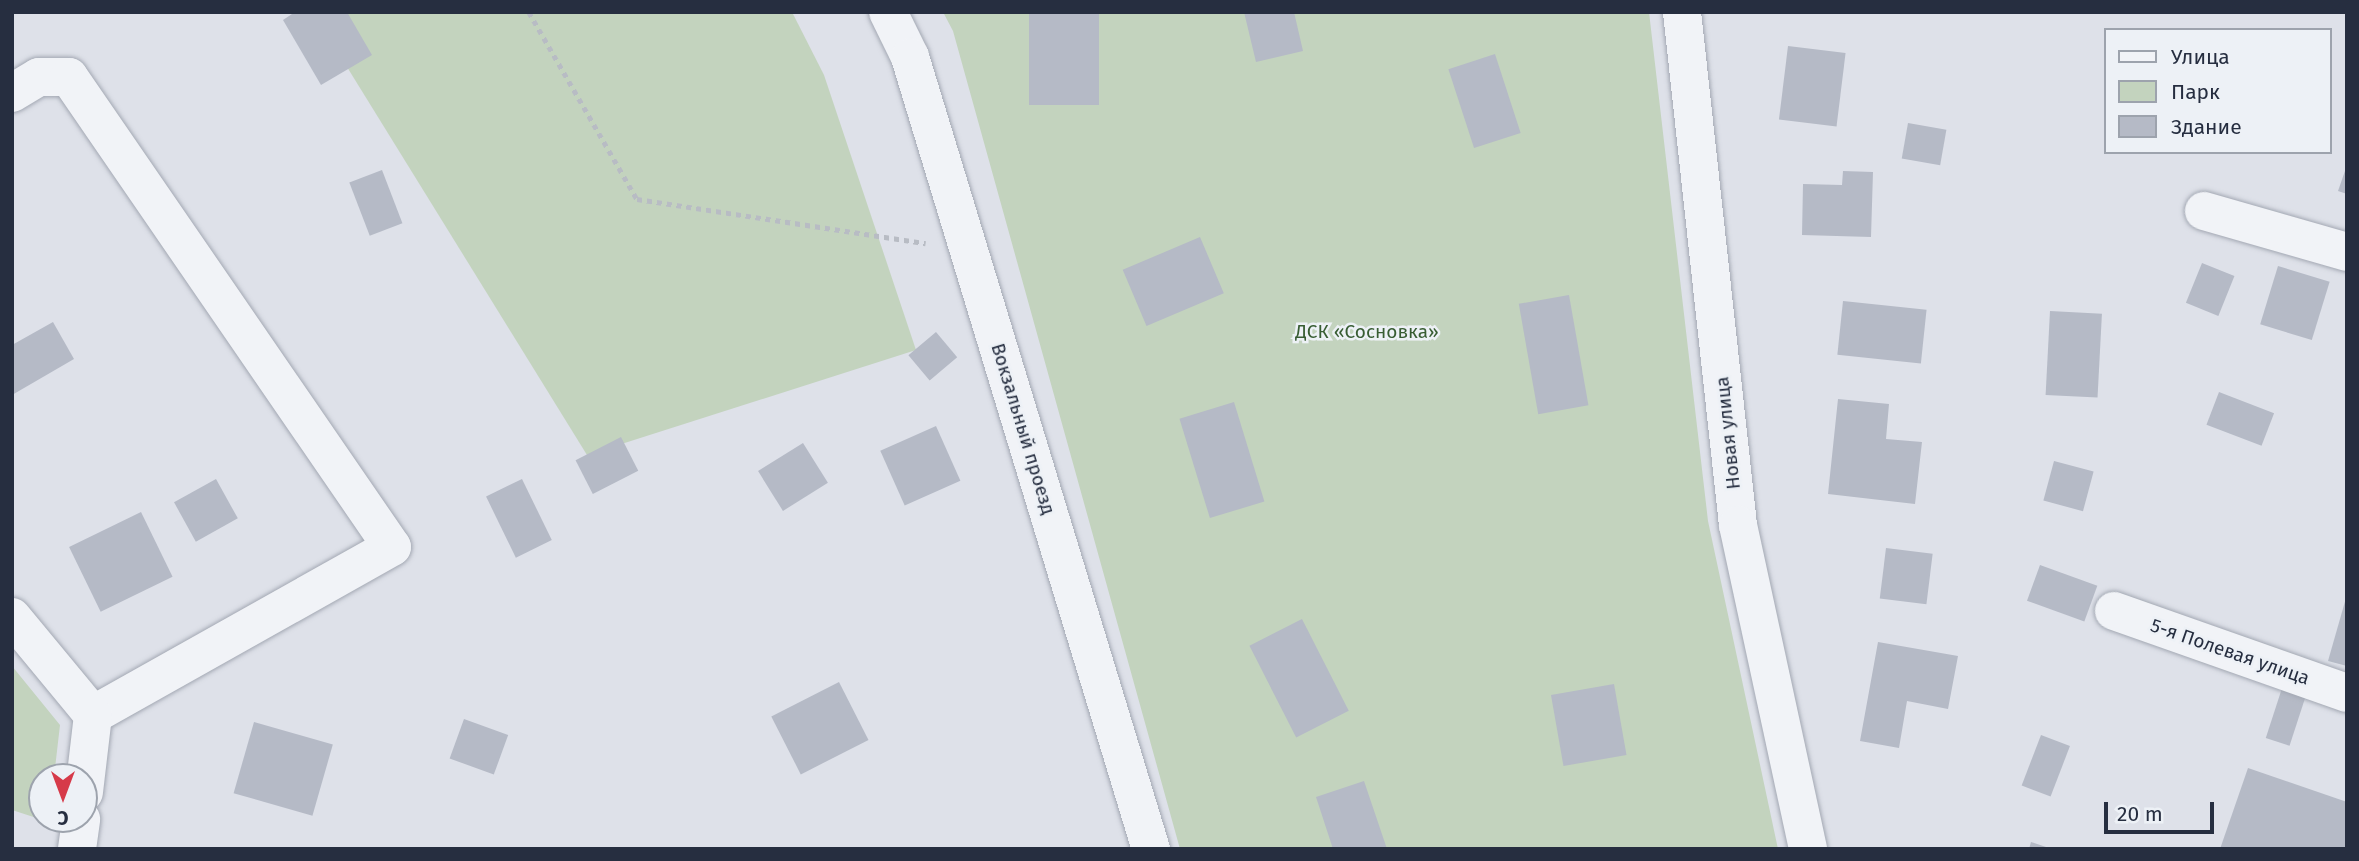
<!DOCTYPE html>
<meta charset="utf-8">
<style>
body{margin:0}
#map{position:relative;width:2359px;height:861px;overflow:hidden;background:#dee1e9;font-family:"Fira Sans",sans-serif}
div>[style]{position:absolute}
.green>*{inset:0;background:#c3d3be}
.building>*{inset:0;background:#b5bac6;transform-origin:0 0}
.path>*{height:4.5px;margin-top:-2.25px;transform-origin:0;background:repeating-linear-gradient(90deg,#b8bcc4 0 5px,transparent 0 10px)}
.roads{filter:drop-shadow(0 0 2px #a3a8b3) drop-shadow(0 0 2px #a3a8b3)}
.minor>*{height:38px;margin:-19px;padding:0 19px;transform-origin:19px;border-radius:19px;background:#f1f3f7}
span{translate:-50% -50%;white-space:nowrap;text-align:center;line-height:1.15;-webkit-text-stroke:5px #edf1f6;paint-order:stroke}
.park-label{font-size:19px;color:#385d33}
.street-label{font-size:19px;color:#262e40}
.frame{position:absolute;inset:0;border:14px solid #262e40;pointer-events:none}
.legend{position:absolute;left:2104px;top:28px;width:228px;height:126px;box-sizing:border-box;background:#edf1f6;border:2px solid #9da3ad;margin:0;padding:9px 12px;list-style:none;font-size:21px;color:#262e40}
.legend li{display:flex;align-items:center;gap:14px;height:35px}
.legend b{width:35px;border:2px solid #9da3ad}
.north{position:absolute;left:28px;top:763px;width:70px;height:70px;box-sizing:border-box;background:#edf1f6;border:2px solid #9da3ad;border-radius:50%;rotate:180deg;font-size:19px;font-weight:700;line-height:28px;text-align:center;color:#262e40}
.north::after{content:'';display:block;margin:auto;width:24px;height:32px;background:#d63a49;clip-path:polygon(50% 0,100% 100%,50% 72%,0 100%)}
.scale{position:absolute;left:2104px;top:802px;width:110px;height:32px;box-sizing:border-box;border:4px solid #262e40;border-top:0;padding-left:9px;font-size:21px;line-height:24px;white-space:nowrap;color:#262e40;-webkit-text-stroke:5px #edf1f6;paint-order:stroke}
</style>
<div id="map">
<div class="green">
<div style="clip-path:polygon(313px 12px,792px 12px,824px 75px,916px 350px,587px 455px)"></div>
<div style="clip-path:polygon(943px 12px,1649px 12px,1708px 521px,1778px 849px,1180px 849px,953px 31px)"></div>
<div style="clip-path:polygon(12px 666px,60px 725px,54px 777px,42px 777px,42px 819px,49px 822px,12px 810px)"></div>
</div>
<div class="building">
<div style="clip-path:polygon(295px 12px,347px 12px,372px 55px,321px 85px,283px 20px)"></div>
<div style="left:1029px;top:12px;width:70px;height:93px"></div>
<div style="clip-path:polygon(1244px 12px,1294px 12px,1303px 51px,1256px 62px)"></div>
<div style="left:1788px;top:46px;width:58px;height:74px;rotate:7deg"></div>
<div style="left:1495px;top:54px;width:83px;height:49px;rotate:72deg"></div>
<div style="left:1908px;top:123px;width:39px;height:36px;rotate:10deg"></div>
<div style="clip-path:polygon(2346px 168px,2347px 168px,2347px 194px,2338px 191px)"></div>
<div style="left:382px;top:170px;width:57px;height:35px;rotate:69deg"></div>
<div style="clip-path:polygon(1843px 171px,1873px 172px,1871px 237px,1802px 235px,1803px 184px,1842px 185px)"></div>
<div style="left:1200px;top:237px;width:61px;height:84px;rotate:67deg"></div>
<div style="left:2202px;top:263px;width:35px;height:43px;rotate:22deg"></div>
<div style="left:2278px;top:266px;width:54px;height:61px;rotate:17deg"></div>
<div style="left:1569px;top:295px;width:112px;height:51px;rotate:80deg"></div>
<div style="left:1843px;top:301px;width:84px;height:54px;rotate:6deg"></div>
<div style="left:2050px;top:311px;width:52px;height:84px;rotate:3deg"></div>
<div style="clip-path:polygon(53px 322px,74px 359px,12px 395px,12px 345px)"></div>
<div style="left:936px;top:332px;width:33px;height:36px;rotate:50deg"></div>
<div style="left:2219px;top:392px;width:59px;height:35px;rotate:21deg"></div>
<div style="clip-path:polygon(1838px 399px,1889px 404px,1886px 439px,1922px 442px,1915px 504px,1828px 494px)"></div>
<div style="left:1234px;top:402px;width:104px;height:57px;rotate:73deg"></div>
<div style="left:936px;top:426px;width:60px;height:61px;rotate:66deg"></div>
<div style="left:621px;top:437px;width:38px;height:51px;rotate:63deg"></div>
<div style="left:803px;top:443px;width:47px;height:53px;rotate:58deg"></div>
<div style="left:2054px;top:461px;width:41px;height:41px;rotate:15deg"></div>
<div style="left:216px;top:479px;width:45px;height:48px;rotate:61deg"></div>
<div style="left:522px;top:479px;width:68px;height:40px;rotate:64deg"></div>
<div style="left:141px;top:512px;width:72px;height:80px;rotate:64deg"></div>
<div style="left:1886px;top:548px;width:47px;height:51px;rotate:7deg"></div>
<div style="left:2040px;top:565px;width:61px;height:38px;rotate:20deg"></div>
<div style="clip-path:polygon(2346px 598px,2347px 599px,2347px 666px,2328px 661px)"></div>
<div style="left:1302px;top:619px;width:103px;height:59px;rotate:63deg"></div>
<div style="clip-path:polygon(1878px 642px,1958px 656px,1948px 709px,1907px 701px,1899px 748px,1860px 741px)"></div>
<div style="left:839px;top:682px;width:65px;height:76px;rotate:63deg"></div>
<div style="left:2284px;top:682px;width:25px;height:59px;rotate:18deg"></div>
<div style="left:1614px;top:684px;width:72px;height:64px;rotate:80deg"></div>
<div style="left:464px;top:719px;width:47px;height:42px;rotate:20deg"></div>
<div style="left:254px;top:722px;width:82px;height:74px;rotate:16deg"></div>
<div style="left:2041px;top:735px;width:31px;height:54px;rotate:21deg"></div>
<div style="clip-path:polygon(2248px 768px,2347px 802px,2347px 849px,2220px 849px)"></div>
<div style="clip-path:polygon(1364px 781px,1387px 849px,1333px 849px,1316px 797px)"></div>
<div style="clip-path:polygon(2031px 842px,2049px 848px,2049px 849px,2029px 849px)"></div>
</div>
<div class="path">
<div style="left:529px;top:12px;width:216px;rotate:60deg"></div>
<div style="left:637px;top:199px;width:292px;rotate:8.7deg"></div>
<div style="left:12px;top:848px;width:2px;rotate:27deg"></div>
</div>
<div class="roads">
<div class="minor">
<div style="left:888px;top:12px;width:50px;rotate:63.9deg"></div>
<div style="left:910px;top:57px;width:828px;rotate:73.08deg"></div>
<div style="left:1682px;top:12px;width:516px;rotate:83.77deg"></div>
<div style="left:1738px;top:525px;width:331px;rotate:77.8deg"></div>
<div style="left:12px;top:93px;width:31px;rotate:-31deg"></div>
<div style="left:39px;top:77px;width:30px"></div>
<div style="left:69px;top:77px;width:570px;rotate:55.5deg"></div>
<div style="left:392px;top:547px;width:343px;rotate:150.7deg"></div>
<div style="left:2204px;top:211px;width:149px;rotate:16deg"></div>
<div style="left:2114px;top:611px;width:247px;rotate:19.4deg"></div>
<div style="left:12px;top:617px;width:127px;rotate:50.4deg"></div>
<div style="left:93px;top:715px;width:78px;rotate:96.7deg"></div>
<div style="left:77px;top:849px;width:30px;rotate:-82deg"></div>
</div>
</div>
<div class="park-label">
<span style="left:1367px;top:332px">ДСК «Сосновка»</span>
</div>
<div class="street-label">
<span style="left:1023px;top:429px;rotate:73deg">Вокзальный проезд</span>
<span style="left:1728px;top:433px;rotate:-96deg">Новая улица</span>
<span style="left:2230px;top:652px;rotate:19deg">5-я Полевая улица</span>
</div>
<div class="frame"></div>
<ul class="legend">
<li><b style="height:9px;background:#f1f3f7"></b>Улица</li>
<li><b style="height:19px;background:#c3d3be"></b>Парк</li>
<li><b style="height:19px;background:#b5bac6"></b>Здание</li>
</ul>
<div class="north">С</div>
<div class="scale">20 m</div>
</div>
